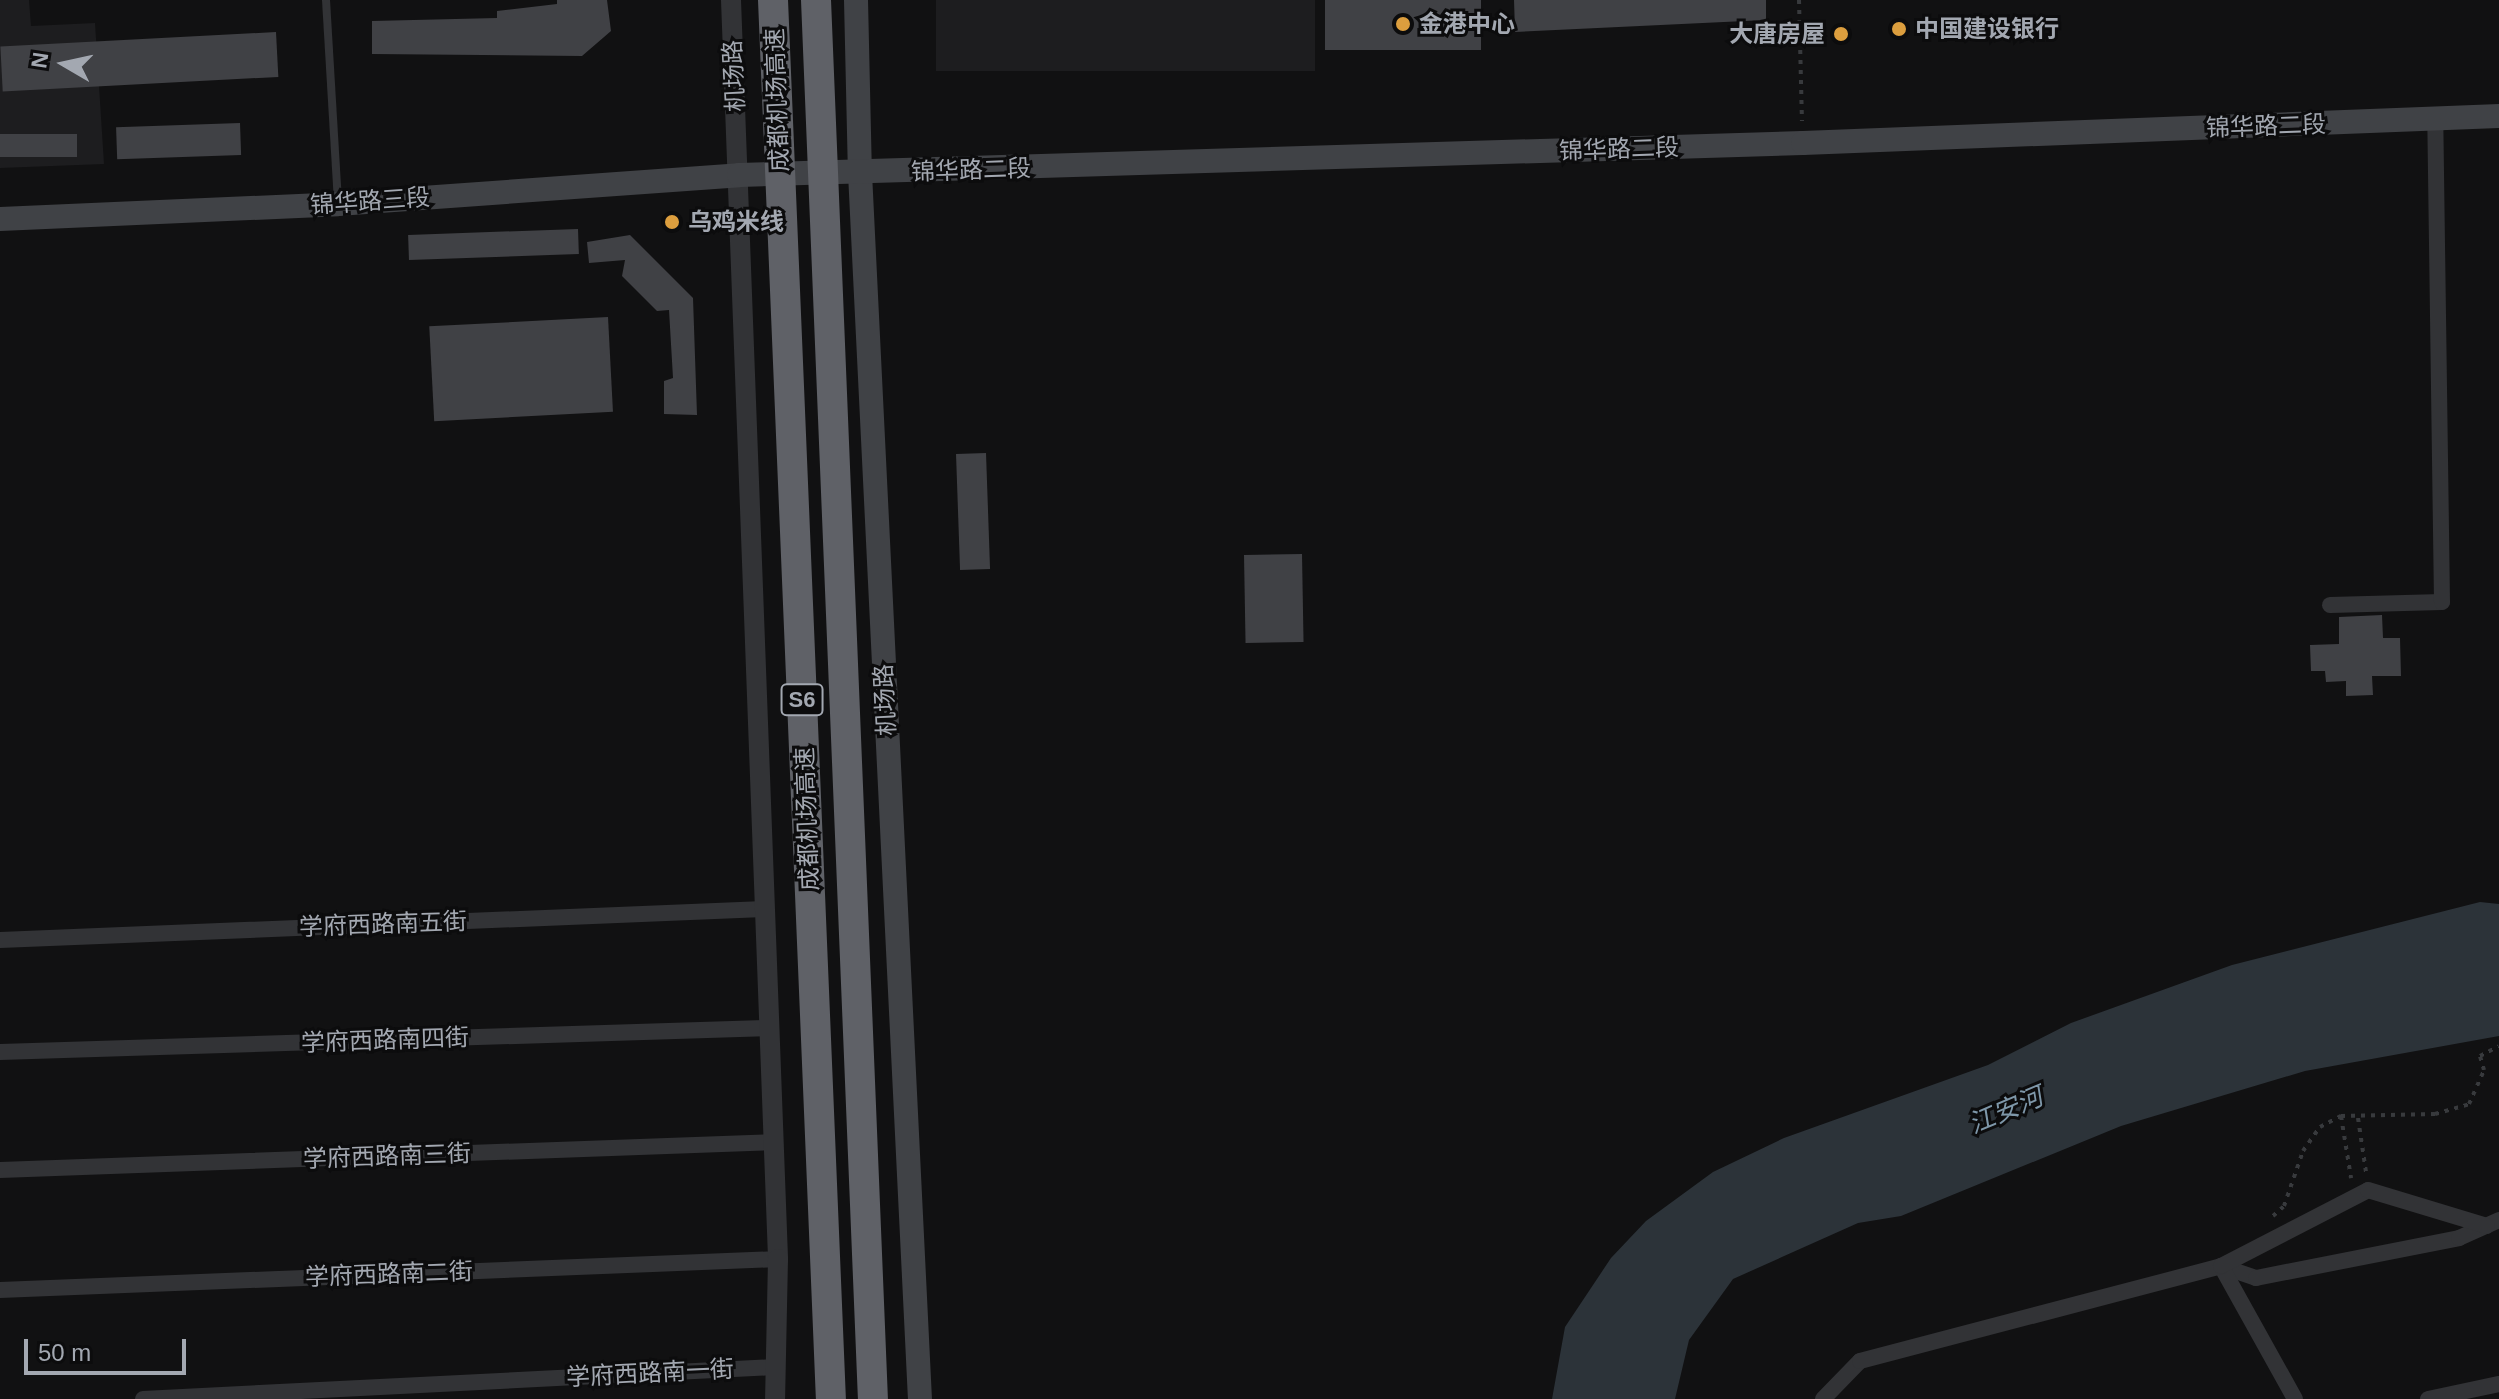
<!DOCTYPE html>
<meta charset="utf-8">
<style>
body{margin:0}
#map{position:relative;width:2499px;height:1399px;overflow:hidden;background:#111112;font-family:Arial,"Noto Sans SC",sans-serif}
div>[style]{position:absolute}
.built>*{inset:0;background:#1d1d1f;transform-origin:0 0}
.water>*{inset:0;background:#2c3339}
.building>*{inset:0;background:#404145;transform-origin:0 0}
.path>*{height:4px;margin-top:-2px;transform-origin:0;background:repeating-linear-gradient(90deg,#383a3d 0 4px,transparent 0 10px)}
.service>*{height:8px;margin:-4px;padding:0 4px;transform-origin:4px;border-radius:4px;background:#323336}
.minor>*{height:16px;margin:-8px;padding:0 8px;transform-origin:8px;border-radius:8px;background:#323336}
.tertiary>*{height:20px;margin:-10px;padding:0 10px;transform-origin:10px;border-radius:10px;background:#323336}
.secondary>*{height:24px;margin:-12px;padding:0 12px;transform-origin:12px;border-radius:12px;background:#404246}
.motorway-bridge>*{height:30px;margin:-15px;padding:0 15px;transform-origin:15px;border-radius:15px;background:#5f6167}
.dots>*{width:22px;height:22px;translate:-50% -50%;box-sizing:border-box;border:4px solid #0c0c0d;border-radius:50%}
span{translate:-50% -50%;white-space:nowrap;text-align:center;line-height:1.15;-webkit-text-stroke:6px #0c0c0d;paint-order:stroke}
.shield-label span{padding:2px 6px;background:#0c0c0d;border:2px solid;border-radius:6px;-webkit-text-stroke-width:0}
.shield-label{font-size:22px;color:#a3a8b1;font-weight:700}
.poi-label{font-size:24px;color:#a3a8b1;font-weight:700}
.left{translate:0 -50%;text-align:left}
.right{translate:-100% -50%;text-align:right}
.street-label{font-size:24px;color:#a3a8b1}
.water-label{font-size:26px;color:#7e97a9;font-style:italic}
.north{position:absolute;left:24px;top:24px;width:80px;height:80px;-webkit-text-stroke:6px #0c0c0d;paint-order:stroke;rotate:279deg;font-size:22px;font-weight:700;line-height:32px;text-align:center;color:#a3a8b1}
.north::after{content:'';display:block;margin:auto;width:28px;height:36px;background:#a3a8b1;clip-path:polygon(50% 0,100% 100%,50% 72%,0 100%)}
.scale{position:absolute;left:24px;top:1339px;width:162px;height:36px;box-sizing:border-box;border:4px solid #a3a8b1;border-top:0;padding-left:10px;font-size:24px;line-height:28px;white-space:nowrap;color:#a3a8b1;-webkit-text-stroke:6px #0c0c0d;paint-order:stroke}
</style>
<div id="map">
<div class="built">
<div style="clip-path:polygon(0 0,29px 0,31px 26px,95px 23px,104px 164px,0 168px)"></div>
<div style="left:936px;top:0;width:379px;height:71px"></div>
</div>
<div class="water">
<div style="clip-path:polygon(2480px 902px,2499px 904px,2499px 1036px,2305px 1071px,2121px 1126px,1901px 1216px,1858px 1223px,1733px 1279px,1689px 1340px,1675px 1399px,1552px 1399px,1565px 1327px,1611px 1258px,1646px 1221px,1713px 1172px,1784px 1138px,1988px 1065px,2071px 1023px,2232px 965px)"></div>
</div>
<div class="building">
<div style="clip-path:polygon(557px 0,607px 0,611px 31px,582px 56px,372px 54px,372px 21px,497px 18px,497px 11px,557px 4px)"></div>
<div style="left:1325px;top:0;width:156px;height:50px"></div>
<div style="clip-path:polygon(1514px 0,1766px 0,1766px 20px,1515px 32px)"></div>
<div style="left:276px;top:32px;width:45px;height:276px;rotate:87deg"></div>
<div style="left:240px;top:123px;width:32px;height:124px;rotate:88deg"></div>
<div style="left:77px;top:134px;width:23px;height:77px;rotate:90deg"></div>
<div style="left:578px;top:229px;width:25px;height:170px;rotate:88deg"></div>
<div style="clip-path:polygon(630px 235px,693px 298px,697px 415px,664px 414px,664px 381px,673px 378px,669px 310px,657px 311px,622px 276px,625px 260px,589px 263px,587px 242px)"></div>
<div style="left:608px;top:317px;width:95px;height:179px;rotate:87deg"></div>
<div style="left:986px;top:453px;width:116px;height:30px;rotate:88deg"></div>
<div style="left:1302px;top:554px;width:88px;height:58px;rotate:89deg"></div>
<div style="clip-path:polygon(2382px 615px,2383px 638px,2400px 638px,2401px 676px,2372px 676px,2373px 695px,2346px 696px,2346px 681px,2326px 682px,2325px 671px,2311px 671px,2310px 645px,2339px 644px,2339px 617px)"></div>
</div>
<div class="path">
<div style="left:1799px;top:0;width:121px;rotate:88.6deg"></div>
<div style="left:2341px;top:1116px;width:63px;rotate:80.8deg"></div>
<div style="left:2358px;top:1118px;width:55px;rotate:81.6deg"></div>
<div style="left:2273px;top:1216px;width:15px;rotate:-42deg"></div>
<div style="left:2284px;top:1206px;width:58px;rotate:-70.9deg"></div>
<div style="left:2303px;top:1151px;width:29px;rotate:-55deg"></div>
<div style="left:2320px;top:1127px;width:24px;rotate:-28deg"></div>
<div style="left:2341px;top:1116px;width:94px;rotate:-1.2deg"></div>
<div style="left:2435px;top:1114px;width:35px;rotate:-16deg"></div>
<div style="left:2469px;top:1104px;width:37px;rotate:-66deg"></div>
<div style="left:2484px;top:1070px;width:15px;rotate:-106deg"></div>
<div style="left:2480px;top:1056px;width:21px;rotate:-28deg"></div>
</div>
<div class="service">
<div style="left:326px;top:0;width:203px;rotate:86.6deg"></div>
</div>
<div class="minor">
<div style="left:2330px;top:605px;width:112px;rotate:-1.5deg"></div>
<div style="left:2442px;top:602px;width:482px;rotate:-90.8deg"></div>
<div style="left:0;top:940px;width:766px;rotate:-2.32deg"></div>
<div style="left:0;top:1052px;width:770px;rotate:-1.79deg"></div>
<div style="left:0;top:1170px;width:775px;rotate:-2.07deg"></div>
<div style="left:2221px;top:1266px;width:37px;rotate:19deg"></div>
<div style="left:2256px;top:1278px;width:207px;rotate:-11.1deg"></div>
<div style="left:2459px;top:1238px;width:44px;rotate:-24.2deg"></div>
<div style="left:2221px;top:1266px;width:152px;rotate:60.9deg"></div>
<div style="left:0;top:1290px;width:779px;rotate:-2.28deg"></div>
<div style="left:143px;top:1399px;width:632px;rotate:-2.9deg"></div>
<div style="left:1823px;top:1399px;width:53px;rotate:-45.8deg"></div>
<div style="left:1860px;top:1361px;width:373px;rotate:-14.7deg"></div>
<div style="left:2221px;top:1266px;width:165px;rotate:-27.3deg"></div>
<div style="left:2368px;top:1190px;width:124px;rotate:16.8deg"></div>
<div style="left:2428px;top:1399px;width:73px;rotate:-11.9deg"></div>
</div>
<div class="tertiary">
<div style="left:731px;top:0;width:1260px;rotate:87.86deg"></div>
<div style="left:778px;top:1259px;width:140px;rotate:91.2deg"></div>
</div>
<div class="secondary">
<div style="left:856px;top:0;width:173px;rotate:88.7deg"></div>
<div style="left:860px;top:173px;width:1227px;rotate:87.2deg"></div>
<div style="left:0;top:219px;width:338px;rotate:-2.5deg"></div>
<div style="left:338px;top:204px;width:402px;rotate:-4.1deg"></div>
<div style="left:739px;top:175px;width:1064px;rotate:-1.72deg"></div>
<div style="left:1803px;top:143px;width:697px;rotate:-2.22deg"></div>
</div>
<div class="motorway-bridge">
<div style="left:773px;top:0;width:1400px;rotate:87.63deg"></div>
<div style="left:816px;top:0;width:1400px;rotate:87.67deg"></div>
</div>
<div class="dots">
<div style="left:1403px;top:24px;background:#dc9e3e"></div>
<div style="left:1899px;top:29px;background:#dc9e3e"></div>
<div style="left:1841px;top:34px;background:#dc9e3e"></div>
<div style="left:672px;top:222px;background:#dc9e3e"></div>
</div>
<div class="shield-label">
<span style="left:802px;top:700px">S6</span>
</div>
<div class="poi-label">
<span class="left" style="left:1419px;top:24px">金港中心</span>
<span class="left" style="left:1915px;top:29px">中国建设银行</span>
<span class="right" style="left:1825px;top:34px">大唐房屋</span>
<span class="left" style="left:688px;top:222px">乌鸡米线</span>
</div>
<div class="street-label">
<span style="left:734px;top:76px;rotate:-93deg">机场路</span>
<span style="left:777px;top:100px;rotate:-92deg">成都机场高速</span>
<span style="left:2266px;top:126px;rotate:-2deg">锦华路二段</span>
<span style="left:1619px;top:149px;rotate:-2deg">锦华路二段</span>
<span style="left:971px;top:170px;rotate:-2deg">锦华路二段</span>
<span style="left:370px;top:201px;rotate:-4deg">锦华路三段</span>
<span style="left:885px;top:700px;rotate:-93deg">机场路</span>
<span style="left:807px;top:819px;rotate:-92deg">成都机场高速</span>
<span style="left:383px;top:924px;rotate:-2deg">学府西路南五街</span>
<span style="left:385px;top:1040px;rotate:-2deg">学府西路南四街</span>
<span style="left:387px;top:1156px;rotate:-2deg">学府西路南三街</span>
<span style="left:389px;top:1274px;rotate:-2deg">学府西路南二街</span>
<span style="left:650px;top:1373px;rotate:-3deg">学府西路南一街</span>
</div>
<div class="water-label">
<span style="left:2006px;top:1111px;rotate:-23deg">江安河</span>
</div>
<div class="north">N</div>
<div class="scale">50 m</div>
</div>
